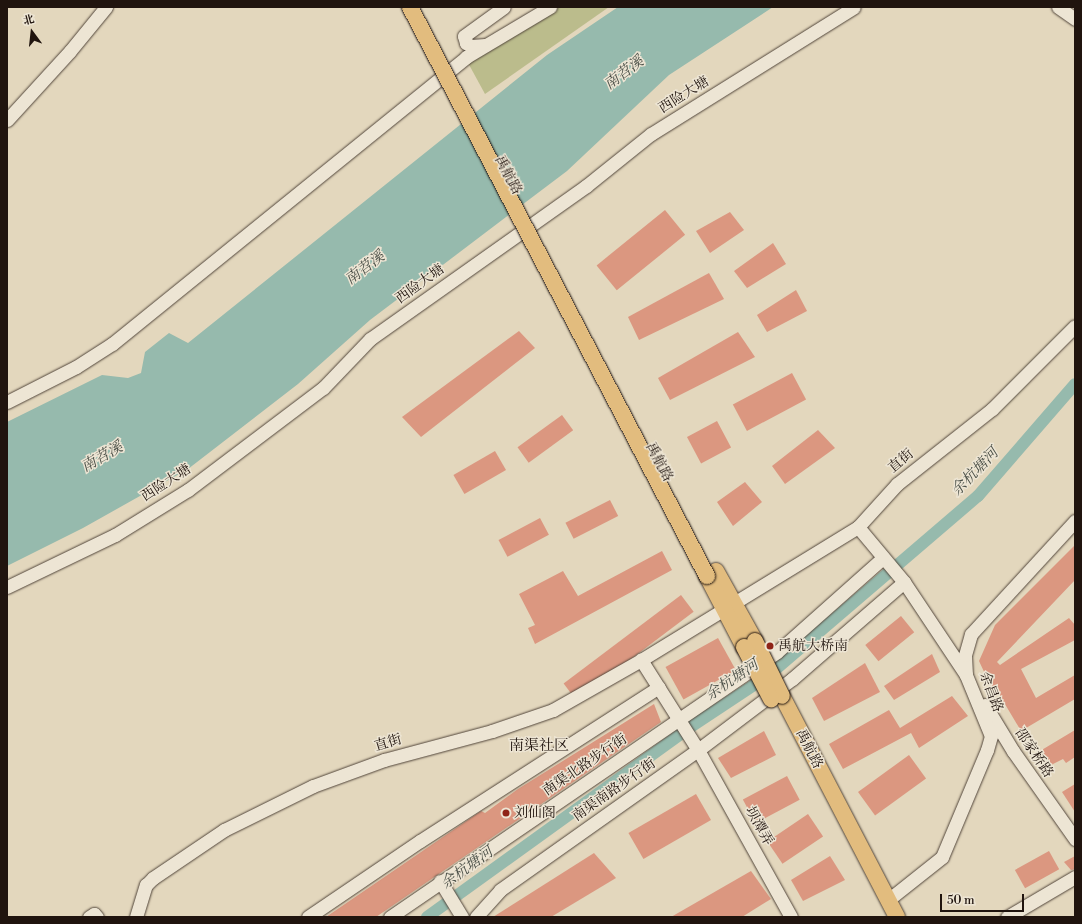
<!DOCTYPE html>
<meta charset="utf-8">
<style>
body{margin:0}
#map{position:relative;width:1082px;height:924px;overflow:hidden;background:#e3d7bd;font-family:"Libre Bodoni","Noto Serif SC",serif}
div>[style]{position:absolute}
.green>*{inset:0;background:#bbbc8c}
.water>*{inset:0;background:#96baad}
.canal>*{height:12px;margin:-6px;padding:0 6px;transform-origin:6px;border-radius:6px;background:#96baad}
.building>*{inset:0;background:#db9780;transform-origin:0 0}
.roads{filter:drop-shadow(0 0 1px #51453a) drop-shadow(0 0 1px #51453a)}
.minor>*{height:13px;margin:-6.5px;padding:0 6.5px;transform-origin:6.5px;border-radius:6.5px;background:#ede5d4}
.major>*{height:16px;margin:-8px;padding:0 8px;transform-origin:8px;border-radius:8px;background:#e2bc7e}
.bridges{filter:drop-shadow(0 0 1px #20140e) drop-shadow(0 0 1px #20140e)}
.major-bridge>*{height:16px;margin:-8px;padding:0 8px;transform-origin:8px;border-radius:8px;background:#e2bc7e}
.dots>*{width:11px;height:11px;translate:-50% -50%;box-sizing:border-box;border:2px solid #ede5d4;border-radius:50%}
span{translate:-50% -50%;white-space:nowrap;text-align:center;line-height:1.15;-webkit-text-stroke:3px #ede5d4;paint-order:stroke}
.street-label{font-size:14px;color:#20140e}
.poi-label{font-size:14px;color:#20140e}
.left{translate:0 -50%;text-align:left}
.water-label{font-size:15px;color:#494e46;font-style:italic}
.neighbourhood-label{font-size:15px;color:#20140e}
.frame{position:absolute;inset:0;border:8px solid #20140e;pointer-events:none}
.north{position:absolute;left:12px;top:12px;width:40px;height:40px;-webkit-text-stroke:3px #ede5d4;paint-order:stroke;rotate:345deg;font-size:11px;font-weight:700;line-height:16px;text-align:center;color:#20140e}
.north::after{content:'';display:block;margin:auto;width:14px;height:18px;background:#20140e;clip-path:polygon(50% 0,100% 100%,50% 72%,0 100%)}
.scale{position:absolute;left:940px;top:894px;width:84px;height:18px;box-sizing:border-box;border:2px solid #20140e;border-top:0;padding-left:5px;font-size:12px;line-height:14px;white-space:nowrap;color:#20140e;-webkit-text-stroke:3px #ede5d4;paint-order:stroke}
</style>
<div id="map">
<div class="green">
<div style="clip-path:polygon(556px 7px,609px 7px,485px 94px,467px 61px)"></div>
</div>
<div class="water">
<div style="clip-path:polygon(618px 7px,773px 7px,669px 75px,567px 171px,370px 320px,298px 384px,188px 469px,83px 528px,7px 566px,7px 422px,102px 375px,128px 378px,141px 373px,145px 352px,169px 333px,188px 343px,547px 55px)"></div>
</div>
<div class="canal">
<div style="left:427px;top:917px;width:319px;rotate:-35.8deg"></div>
<div style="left:686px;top:730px;width:100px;rotate:-33.5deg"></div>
<div style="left:769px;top:675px;width:275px;rotate:-40.6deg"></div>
<div style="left:978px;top:496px;width:148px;rotate:-49.1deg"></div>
</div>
<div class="building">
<div style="left:665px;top:210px;width:32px;height:88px;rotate:51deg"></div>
<div style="clip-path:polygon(730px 212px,744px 230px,710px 253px,696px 231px)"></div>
<div style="clip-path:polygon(773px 243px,786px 264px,747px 288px,734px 271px)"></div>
<div style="clip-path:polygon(709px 273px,724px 299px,639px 340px,628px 317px)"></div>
<div style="clip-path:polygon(796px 290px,807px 311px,767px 332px,757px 315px)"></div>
<div style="clip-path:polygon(519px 331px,535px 348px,421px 437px,402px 417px)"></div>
<div style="clip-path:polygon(738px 332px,755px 357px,670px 400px,658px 378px)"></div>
<div style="left:792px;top:373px;width:30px;height:67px;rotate:62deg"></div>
<div style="left:562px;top:415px;width:19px;height:55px;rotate:54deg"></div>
<div style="left:717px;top:421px;width:30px;height:34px;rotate:62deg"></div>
<div style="clip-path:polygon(818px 430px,835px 448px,785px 484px,772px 466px)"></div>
<div style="left:495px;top:451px;width:22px;height:48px;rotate:60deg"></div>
<div style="clip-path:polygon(745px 482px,762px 502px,733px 526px,717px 502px)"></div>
<div style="left:610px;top:500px;width:18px;height:50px;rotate:63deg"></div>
<div style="left:540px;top:518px;width:19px;height:47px;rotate:62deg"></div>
<div style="clip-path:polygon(1075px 545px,1075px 580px,997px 662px,1000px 665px,1069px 618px,1075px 625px,1075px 640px,1021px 669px,1036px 698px,1075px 675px,1075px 699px,1021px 731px,996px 689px,993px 691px,979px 661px,995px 625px)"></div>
<div style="clip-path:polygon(662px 551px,672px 570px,535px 644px,528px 628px,535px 625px,519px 594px,563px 571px,578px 596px)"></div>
<div style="left:681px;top:595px;width:21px;height:147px;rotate:53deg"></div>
<div style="left:901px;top:616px;width:21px;height:46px;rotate:51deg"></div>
<div style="left:718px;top:638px;width:37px;height:60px;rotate:61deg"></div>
<div style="clip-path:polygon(932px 654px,940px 672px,894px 700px,884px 686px)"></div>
<div style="clip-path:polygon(865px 663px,880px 692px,824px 721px,812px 698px)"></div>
<div style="clip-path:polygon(952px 696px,968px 716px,919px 748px,911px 733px,843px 769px,829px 744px,889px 710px,900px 728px)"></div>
<div style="clip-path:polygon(654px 704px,661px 722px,376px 917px,326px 917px,481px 811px,485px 813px,518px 789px)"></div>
<div style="clip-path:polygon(1075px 730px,1075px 757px,1066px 763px,1063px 759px,1045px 768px,1035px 754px)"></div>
<div style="clip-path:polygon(764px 731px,776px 755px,731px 778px,718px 758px)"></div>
<div style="left:909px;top:755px;width:29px;height:63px;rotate:54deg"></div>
<div style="left:787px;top:776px;width:27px;height:50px;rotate:62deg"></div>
<div style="clip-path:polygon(1075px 784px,1075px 812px,1062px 792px)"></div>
<div style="left:696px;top:794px;width:30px;height:78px;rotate:60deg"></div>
<div style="left:808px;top:814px;width:27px;height:49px;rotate:56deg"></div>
<div style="left:1049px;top:851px;width:21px;height:39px;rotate:61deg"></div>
<div style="clip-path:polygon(594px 853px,616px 878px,551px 917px,493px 917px)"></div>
<div style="clip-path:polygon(830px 856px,845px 880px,803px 901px,791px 880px)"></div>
<div style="clip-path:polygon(1075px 856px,1075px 869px,1071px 870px,1064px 862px)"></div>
<div style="clip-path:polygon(751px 871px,771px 899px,742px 917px,671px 917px)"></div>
</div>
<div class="roads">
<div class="minor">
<div style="left:1058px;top:7px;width:21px;rotate:35deg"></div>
<div style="left:485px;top:45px;width:14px;rotate:176deg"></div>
<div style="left:471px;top:46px;width:6px;rotate:-149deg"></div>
<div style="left:466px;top:43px;width:7px;rotate:-106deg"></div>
<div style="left:464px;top:36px;width:49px;rotate:-35.9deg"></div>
<div style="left:7px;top:120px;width:93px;rotate:-47.6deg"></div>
<div style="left:70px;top:51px;width:57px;rotate:-50.7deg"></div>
<div style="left:7px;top:402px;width:77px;rotate:-26.9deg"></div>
<div style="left:76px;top:367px;width:43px;rotate:-32.6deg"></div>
<div style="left:112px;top:344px;width:456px;rotate:-39deg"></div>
<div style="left:466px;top:57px;width:98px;rotate:-30.8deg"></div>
<div style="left:858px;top:527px;width:72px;rotate:50.1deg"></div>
<div style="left:904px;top:582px;width:112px;rotate:56.3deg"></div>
<div style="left:7px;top:587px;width:120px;rotate:-25.7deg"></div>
<div style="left:115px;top:535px;width:86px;rotate:-31.7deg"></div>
<div style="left:188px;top:490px;width:169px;rotate:-37.1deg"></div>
<div style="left:323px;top:388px;width:68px;rotate:-46.2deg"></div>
<div style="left:370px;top:339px;width:265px;rotate:-35.3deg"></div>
<div style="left:586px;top:186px;width:83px;rotate:-38.7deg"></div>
<div style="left:651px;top:134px;width:239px;rotate:-32deg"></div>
<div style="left:985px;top:705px;width:54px;rotate:58.7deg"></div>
<div style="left:1013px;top:751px;width:108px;rotate:54.8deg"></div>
<div style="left:440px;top:881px;width:42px;rotate:58.6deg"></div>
<div style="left:888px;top:900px;width:69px;rotate:-38.5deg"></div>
<div style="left:942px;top:857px;width:116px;rotate:-67.2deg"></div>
<div style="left:987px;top:750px;width:15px;rotate:-74deg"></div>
<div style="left:991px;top:736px;width:66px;rotate:-112.3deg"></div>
<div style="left:966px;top:675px;width:20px;rotate:-93deg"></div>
<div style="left:965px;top:655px;width:22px;rotate:-74deg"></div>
<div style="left:971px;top:634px;width:154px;rotate:-47.4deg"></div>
<div style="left:89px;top:917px;width:6px;rotate:-31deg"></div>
<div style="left:94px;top:914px;width:4px;rotate:45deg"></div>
<div style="left:136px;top:917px;width:34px;rotate:-73deg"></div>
<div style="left:146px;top:885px;width:10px;rotate:-45deg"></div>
<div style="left:153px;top:878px;width:86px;rotate:-34.1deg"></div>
<div style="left:224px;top:830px;width:99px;rotate:-26.3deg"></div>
<div style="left:313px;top:786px;width:76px;rotate:-20.1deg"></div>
<div style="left:384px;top:760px;width:112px;rotate:-15deg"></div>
<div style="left:492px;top:731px;width:65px;rotate:-19deg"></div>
<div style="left:553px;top:710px;width:101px;rotate:-29.6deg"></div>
<div style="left:308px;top:917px;width:135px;rotate:-34.2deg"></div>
<div style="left:420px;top:841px;width:284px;rotate:-32.8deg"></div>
<div style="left:390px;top:917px;width:469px;rotate:-34.4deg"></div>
<div style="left:777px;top:652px;width:142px;rotate:-41.6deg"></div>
<div style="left:476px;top:917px;width:36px;rotate:-48deg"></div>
<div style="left:500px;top:890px;width:242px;rotate:-35.3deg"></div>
<div style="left:698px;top:750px;width:118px;rotate:-37.1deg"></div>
<div style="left:792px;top:679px;width:148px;rotate:-40.9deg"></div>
<div style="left:791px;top:917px;width:191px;rotate:-119.1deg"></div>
<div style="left:698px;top:750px;width:107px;rotate:-122.3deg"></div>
<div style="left:641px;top:660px;width:255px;rotate:-31.5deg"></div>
<div style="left:858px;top:527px;width:58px;rotate:-47.8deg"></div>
<div style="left:897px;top:484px;width:121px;rotate:-38.3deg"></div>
<div style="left:992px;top:409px;width:117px;rotate:-45deg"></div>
<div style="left:1007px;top:917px;width:79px;rotate:-30.5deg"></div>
</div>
<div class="major">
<div style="left:716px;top:571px;width:80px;rotate:60.9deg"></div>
<div style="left:707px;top:576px;width:80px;rotate:62.5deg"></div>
<div style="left:782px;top:696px;width:249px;rotate:62.5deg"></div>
</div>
</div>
<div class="bridges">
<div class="major-bridge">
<div style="left:410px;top:7px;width:642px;rotate:62.44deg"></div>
<div style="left:755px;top:641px;width:61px;rotate:63.9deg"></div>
<div style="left:744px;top:647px;width:59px;rotate:62.6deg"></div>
</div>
</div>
<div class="dots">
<div style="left:770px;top:646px;background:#8f2418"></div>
<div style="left:506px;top:813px;background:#8f2418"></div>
</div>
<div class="street-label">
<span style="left:684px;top:95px;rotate:-32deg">西险大塘</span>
<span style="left:508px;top:175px;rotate:62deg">禹航路</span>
<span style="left:420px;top:284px;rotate:-36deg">西险大塘</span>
<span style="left:901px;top:461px;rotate:-40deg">直街</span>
<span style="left:659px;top:462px;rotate:62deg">禹航路</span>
<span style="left:166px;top:483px;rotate:-33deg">西险大塘</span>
<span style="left:991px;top:692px;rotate:69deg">余昌路</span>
<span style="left:388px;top:743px;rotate:-17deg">直街</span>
<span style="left:809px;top:749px;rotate:63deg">禹航路</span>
<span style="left:1034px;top:753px;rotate:56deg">邵家桥路</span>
<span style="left:585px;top:765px;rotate:-34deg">南渠北路步行街</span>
<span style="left:614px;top:790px;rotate:-35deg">南渠南路步行街</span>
<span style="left:759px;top:826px;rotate:61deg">坝潭弄</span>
</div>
<div class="poi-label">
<span class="left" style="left:778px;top:646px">禹航大桥南</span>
<span class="left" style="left:514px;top:813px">刘仙阁</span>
</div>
<div class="water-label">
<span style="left:624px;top:73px;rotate:-37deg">南苕溪</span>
<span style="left:365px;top:268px;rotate:-37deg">南苕溪</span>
<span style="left:102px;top:457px;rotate:-30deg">南苕溪</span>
<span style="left:975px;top:472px;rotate:-46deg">余杭塘河</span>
<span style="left:732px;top:680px;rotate:-34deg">余杭塘河</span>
<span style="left:467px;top:868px;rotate:-36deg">余杭塘河</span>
</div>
<div class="neighbourhood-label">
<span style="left:539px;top:746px">南渠社区</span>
</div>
<div class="frame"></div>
<div class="north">北</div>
<div class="scale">50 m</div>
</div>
